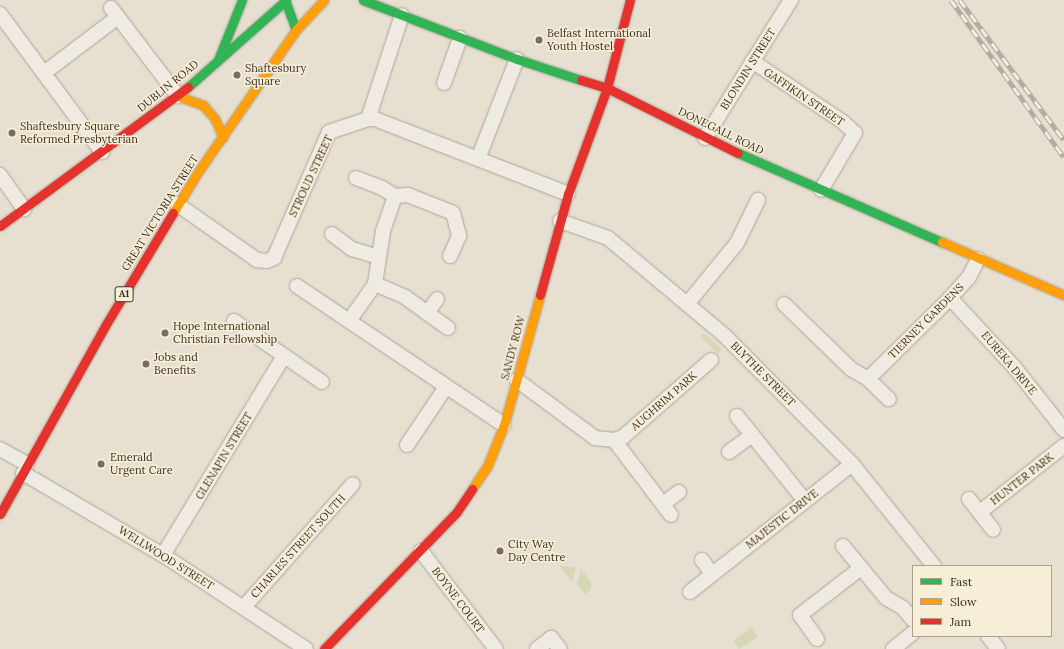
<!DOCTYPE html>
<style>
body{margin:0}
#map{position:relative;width:1064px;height:649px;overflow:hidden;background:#e7e0d1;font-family:Lora,serif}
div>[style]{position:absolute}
.green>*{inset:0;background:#d6d7b3}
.roads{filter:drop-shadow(0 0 1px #ada599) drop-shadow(0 0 1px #ada599)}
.street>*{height:14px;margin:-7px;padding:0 7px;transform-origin:7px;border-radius:7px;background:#efebe3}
.fast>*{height:9px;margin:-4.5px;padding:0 4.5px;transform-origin:4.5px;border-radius:4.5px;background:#30b455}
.slow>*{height:9px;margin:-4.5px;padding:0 4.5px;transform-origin:4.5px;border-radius:4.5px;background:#ff9f0a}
.jam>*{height:9px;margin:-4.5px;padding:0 4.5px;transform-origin:4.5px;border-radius:4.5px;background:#e5322d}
.rail>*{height:4.5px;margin-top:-2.25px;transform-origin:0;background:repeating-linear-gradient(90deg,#f7eed8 0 9px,#afaaa2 0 18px);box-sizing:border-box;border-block:1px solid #afaaa2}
.dots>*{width:11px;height:11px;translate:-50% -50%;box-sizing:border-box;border:2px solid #f7eed8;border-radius:50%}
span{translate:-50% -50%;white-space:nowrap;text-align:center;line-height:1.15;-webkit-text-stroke:3px #f7eed8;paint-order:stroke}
.shield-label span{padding:1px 3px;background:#f7eed8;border:1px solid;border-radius:3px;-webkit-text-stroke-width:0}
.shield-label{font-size:10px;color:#3d2e20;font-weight:700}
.poi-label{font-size:11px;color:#3d2e20}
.left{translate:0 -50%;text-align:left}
.street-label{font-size:11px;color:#3d2e20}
.legend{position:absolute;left:912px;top:565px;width:140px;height:72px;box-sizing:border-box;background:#f7eed8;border:1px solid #ada18e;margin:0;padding:5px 7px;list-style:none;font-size:12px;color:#3d2e20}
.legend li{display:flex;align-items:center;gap:8px;height:20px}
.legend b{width:20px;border:1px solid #ada18e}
</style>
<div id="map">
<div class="green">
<div style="clip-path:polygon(704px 333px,722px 350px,718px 354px,700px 336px)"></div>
<div style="clip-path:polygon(559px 565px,576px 568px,572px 582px)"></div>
<div style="clip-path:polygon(581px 569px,591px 582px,591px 589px,585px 594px,577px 584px)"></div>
<div style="clip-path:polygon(751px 627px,757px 635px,756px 638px,739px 649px,733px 641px)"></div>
</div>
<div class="roads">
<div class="street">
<div style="left:111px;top:8px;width:111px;rotate:52.7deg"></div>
<div style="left:0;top:14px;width:172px;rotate:53.5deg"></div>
<div style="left:752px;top:61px;width:110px;rotate:33.8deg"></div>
<div style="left:843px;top:122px;width:16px;rotate:43deg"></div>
<div style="left:855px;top:133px;width:66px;rotate:120.8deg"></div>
<div style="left:44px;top:73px;width:93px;rotate:-37.1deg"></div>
<div style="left:444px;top:83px;width:48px;rotate:-70.4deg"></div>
<div style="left:368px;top:119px;width:109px;rotate:-71.9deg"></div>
<div style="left:705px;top:138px;width:163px;rotate:-58.1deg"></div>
<div style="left:478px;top:159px;width:107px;rotate:-68.7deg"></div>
<div style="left:0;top:175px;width:42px;rotate:54.8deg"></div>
<div style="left:356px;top:178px;width:28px;rotate:21deg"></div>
<div style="left:382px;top:188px;width:15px;rotate:32deg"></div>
<div style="left:177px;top:204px;width:98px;rotate:35deg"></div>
<div style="left:257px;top:260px;width:10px;rotate:6deg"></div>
<div style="left:267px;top:261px;width:8px;rotate:-23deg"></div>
<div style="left:274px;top:258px;width:137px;rotate:-66.4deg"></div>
<div style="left:329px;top:132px;width:41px;rotate:-18.4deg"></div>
<div style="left:368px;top:119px;width:7px"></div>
<div style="left:375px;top:119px;width:207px;rotate:21.2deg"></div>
<div style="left:560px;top:221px;width:51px;rotate:19.5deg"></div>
<div style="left:608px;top:238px;width:151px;rotate:39.9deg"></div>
<div style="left:724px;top:335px;width:182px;rotate:45.2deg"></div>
<div style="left:852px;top:464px;width:131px;rotate:51.2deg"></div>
<div style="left:332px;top:234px;width:25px;rotate:37deg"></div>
<div style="left:352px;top:249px;width:27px;rotate:17deg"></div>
<div style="left:375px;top:284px;width:33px;rotate:23deg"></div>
<div style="left:405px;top:297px;width:53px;rotate:35.8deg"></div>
<div style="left:297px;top:286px;width:249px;rotate:33.9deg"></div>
<div style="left:950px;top:298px;width:96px;rotate:47.1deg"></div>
<div style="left:1015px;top:368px;width:79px;rotate:51.7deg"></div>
<div style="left:688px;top:303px;width:77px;rotate:-50.8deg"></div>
<div style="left:737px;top:243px;width:48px;rotate:-64deg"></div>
<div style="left:784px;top:304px;width:93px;rotate:44.1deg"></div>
<div style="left:851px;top:369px;width:20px;rotate:30deg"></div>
<div style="left:868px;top:379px;width:29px;rotate:44deg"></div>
<div style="left:427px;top:313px;width:17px;rotate:-54deg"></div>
<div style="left:234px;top:321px;width:107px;rotate:34.7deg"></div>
<div style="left:349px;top:321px;width:45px;rotate:-54.9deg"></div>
<div style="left:375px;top:284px;width:54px;rotate:-81.4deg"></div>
<div style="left:383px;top:231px;width:37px;rotate:-71deg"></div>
<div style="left:395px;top:196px;width:13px;rotate:-4deg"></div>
<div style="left:408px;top:195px;width:48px;rotate:21.8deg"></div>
<div style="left:453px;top:213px;width:24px;rotate:75deg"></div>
<div style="left:459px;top:236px;width:22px;rotate:114deg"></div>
<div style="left:868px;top:379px;width:115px;rotate:-44.6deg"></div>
<div style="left:950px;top:298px;width:28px;rotate:-48deg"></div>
<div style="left:969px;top:277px;width:20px;rotate:-63deg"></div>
<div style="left:517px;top:380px;width:97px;rotate:36.6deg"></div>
<div style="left:595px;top:438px;width:19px;rotate:6deg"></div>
<div style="left:614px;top:440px;width:9px;rotate:-18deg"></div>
<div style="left:623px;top:437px;width:117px;rotate:-41.2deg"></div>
<div style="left:737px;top:416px;width:109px;rotate:51.3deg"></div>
<div style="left:614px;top:440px;width:94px;rotate:52.8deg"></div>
<div style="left:407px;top:445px;width:70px;rotate:-56.1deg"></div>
<div style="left:0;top:449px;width:31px;rotate:29deg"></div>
<div style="left:729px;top:452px;width:29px;rotate:-36deg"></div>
<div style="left:23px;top:473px;width:162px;rotate:30.4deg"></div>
<div style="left:163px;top:555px;width:171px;rotate:33.3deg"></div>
<div style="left:969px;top:499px;width:39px;rotate:52deg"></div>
<div style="left:663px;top:504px;width:20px;rotate:-37deg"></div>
<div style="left:980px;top:512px;width:107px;rotate:-38.2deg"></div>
<div style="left:843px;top:546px;width:67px;rotate:50.4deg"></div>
<div style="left:886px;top:598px;width:20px;rotate:30deg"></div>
<div style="left:903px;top:608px;width:16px;rotate:50deg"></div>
<div style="left:421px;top:551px;width:123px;rotate:52.6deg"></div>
<div style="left:163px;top:555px;width:233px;rotate:-58.7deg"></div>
<div style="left:702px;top:560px;width:17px;rotate:54deg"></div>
<div style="left:690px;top:592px;width:206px;rotate:-38.3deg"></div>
<div style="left:244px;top:607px;width:164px;rotate:-48.5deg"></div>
<div style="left:988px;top:636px;width:16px;rotate:52deg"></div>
<div style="left:817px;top:639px;width:29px;rotate:-125deg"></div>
<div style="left:800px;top:615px;width:77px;rotate:-37.6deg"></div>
<div style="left:537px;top:649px;width:18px;rotate:-38deg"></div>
<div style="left:551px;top:638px;width:14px;rotate:51deg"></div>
<div style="left:893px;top:649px;width:26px;rotate:-39deg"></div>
</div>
<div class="fast">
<div style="left:285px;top:0;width:32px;rotate:70deg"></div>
<div style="left:363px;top:0;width:165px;rotate:21deg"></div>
<div style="left:517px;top:59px;width:67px;rotate:18.2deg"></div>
<div style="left:218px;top:60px;width:65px;rotate:-68.2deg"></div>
<div style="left:188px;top:87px;width:131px;rotate:-41.6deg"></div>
<div style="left:738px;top:153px;width:223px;rotate:23.6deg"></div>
</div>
<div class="slow">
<div style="left:178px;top:96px;width:27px;rotate:20deg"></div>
<div style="left:203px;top:105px;width:18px;rotate:49deg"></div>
<div style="left:215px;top:119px;width:20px;rotate:66deg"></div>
<div style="left:173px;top:213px;width:48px;rotate:-58.6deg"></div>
<div style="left:198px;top:172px;width:173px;rotate:-55.4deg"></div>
<div style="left:296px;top:30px;width:41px;rotate:-47deg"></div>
<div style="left:942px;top:242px;width:133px;rotate:23.5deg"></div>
<div style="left:472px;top:489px;width:27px;rotate:-56deg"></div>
<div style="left:487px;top:467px;width:45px;rotate:-68deg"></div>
<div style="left:504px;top:425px;width:135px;rotate:-74.5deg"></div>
</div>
<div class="jam">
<div style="left:581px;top:80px;width:27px;rotate:17deg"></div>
<div style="left:607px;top:88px;width:146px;rotate:26.4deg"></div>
<div style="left:0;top:226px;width:234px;rotate:-36.5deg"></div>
<div style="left:540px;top:295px;width:105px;rotate:-74.5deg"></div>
<div style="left:568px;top:194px;width:113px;rotate:-69.8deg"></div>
<div style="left:607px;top:88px;width:91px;rotate:-75.4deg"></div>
<div style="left:0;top:514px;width:215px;rotate:-60.8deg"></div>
<div style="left:105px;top:326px;width:132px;rotate:-59deg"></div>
<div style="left:324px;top:649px;width:190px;rotate:-45.9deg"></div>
<div style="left:456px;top:513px;width:29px;rotate:-56deg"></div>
</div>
</div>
<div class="rail">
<div style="left:951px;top:0;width:193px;rotate:54.3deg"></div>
<div style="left:960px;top:0;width:174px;rotate:53.4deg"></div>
</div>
<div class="dots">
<div style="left:539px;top:40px;background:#786c5e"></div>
<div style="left:237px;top:75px;background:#786c5e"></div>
<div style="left:12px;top:133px;background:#786c5e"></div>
<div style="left:165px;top:333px;background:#786c5e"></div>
<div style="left:146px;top:364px;background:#786c5e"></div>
<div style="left:101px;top:464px;background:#786c5e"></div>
<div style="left:500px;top:551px;background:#786c5e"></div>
</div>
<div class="shield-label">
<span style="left:124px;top:294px">A1</span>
</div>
<div class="poi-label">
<span class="left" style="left:547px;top:40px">Belfast International<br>Youth Hostel</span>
<span class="left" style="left:245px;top:75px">Shaftesbury<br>Square</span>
<span class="left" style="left:20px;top:133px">Shaftesbury Square<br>Reformed Presbyterian</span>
<span class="left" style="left:173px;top:333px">Hope International<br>Christian Fellowship</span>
<span class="left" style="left:154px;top:364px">Jobs and<br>Benefits</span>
<span class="left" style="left:110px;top:464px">Emerald<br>Urgent Care</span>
<span class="left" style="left:508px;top:551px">City Way<br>Day Centre</span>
</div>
<div class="street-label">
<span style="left:748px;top:69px;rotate:-58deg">BLONDIN STREET</span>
<span style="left:168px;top:86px;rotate:-39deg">DUBLIN ROAD</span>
<span style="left:804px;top:97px;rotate:34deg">GAFFIKIN STREET</span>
<span style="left:721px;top:131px;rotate:26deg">DONEGALL ROAD</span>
<span style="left:311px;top:176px;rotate:-65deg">STROUD STREET</span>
<span style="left:160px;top:213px;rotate:-58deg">GREAT VICTORIA STREET</span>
<span style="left:926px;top:321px;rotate:-45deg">TIERNEY GARDENS</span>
<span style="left:513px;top:348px;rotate:-75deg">SANDY ROW</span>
<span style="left:1009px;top:363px;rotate:50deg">EUREKA DRIVE</span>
<span style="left:763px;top:374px;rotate:45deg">BLYTHE STREET</span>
<span style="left:664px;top:401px;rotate:-41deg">AUGHRIM PARK</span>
<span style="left:224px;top:456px;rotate:-59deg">GLENAPIN STREET</span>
<span style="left:1022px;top:479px;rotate:-38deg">HUNTER PARK</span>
<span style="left:782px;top:519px;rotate:-38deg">MAJESTIC DRIVE</span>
<span style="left:298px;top:546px;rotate:-48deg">CHARLES STREET SOUTH</span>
<span style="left:166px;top:558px;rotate:32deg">WELLWOOD STREET</span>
<span style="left:458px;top:600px;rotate:53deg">BOYNE COURT</span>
</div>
<ul class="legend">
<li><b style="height:5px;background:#30b455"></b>Fast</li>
<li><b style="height:5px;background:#ff9f0a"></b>Slow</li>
<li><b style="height:5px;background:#e5322d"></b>Jam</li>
</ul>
</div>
